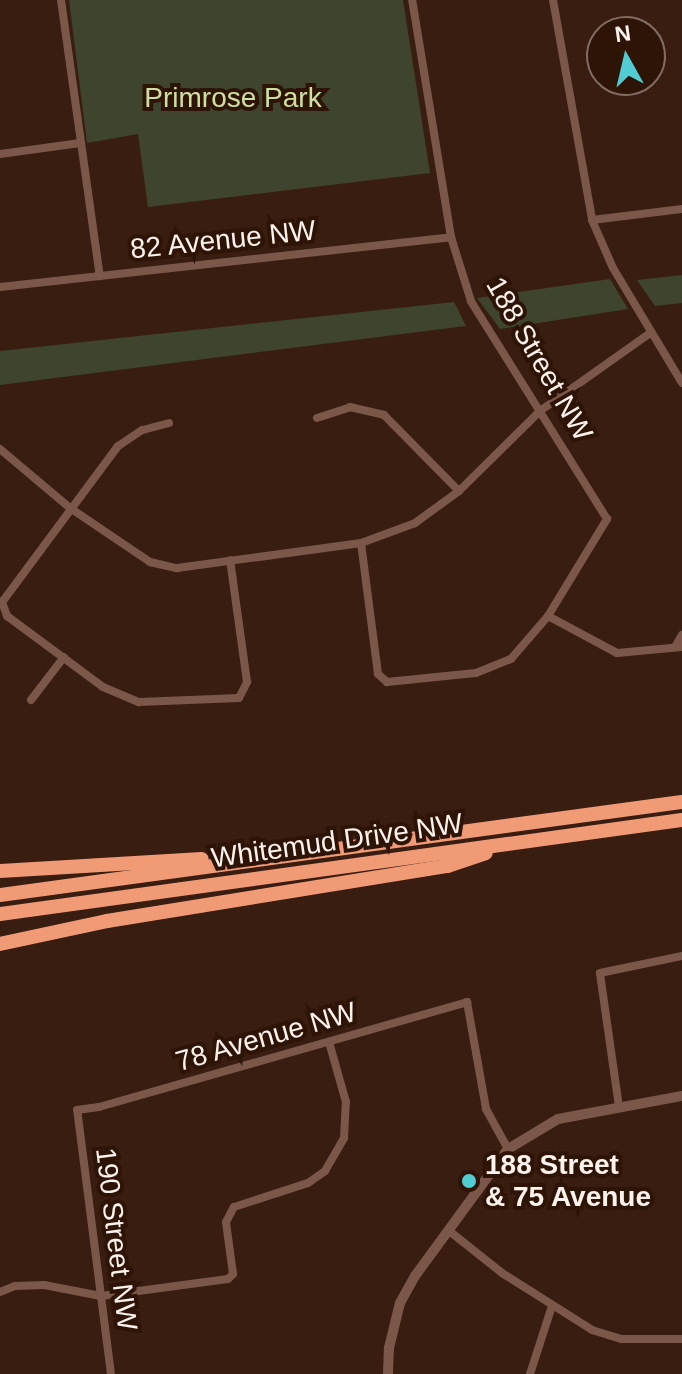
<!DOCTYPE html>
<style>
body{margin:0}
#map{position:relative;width:682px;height:1374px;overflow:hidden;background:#381d10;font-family:Arial,sans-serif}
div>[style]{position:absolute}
.green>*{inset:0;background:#3e442d}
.minor>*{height:8px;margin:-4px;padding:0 4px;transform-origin:4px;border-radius:4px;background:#7b5749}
.tertiary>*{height:10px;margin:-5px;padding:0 5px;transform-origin:5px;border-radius:5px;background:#7b5749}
.motorway>*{height:14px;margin:-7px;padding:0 7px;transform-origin:7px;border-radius:7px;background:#f19a76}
.dots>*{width:22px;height:22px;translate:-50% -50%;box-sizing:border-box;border:4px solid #2e1407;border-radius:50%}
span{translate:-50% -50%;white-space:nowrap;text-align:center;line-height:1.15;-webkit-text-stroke:8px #2e1407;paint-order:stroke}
.park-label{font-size:28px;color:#cee09f}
.street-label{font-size:28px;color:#fdf2ec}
.poi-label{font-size:28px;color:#fdf2ec;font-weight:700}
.left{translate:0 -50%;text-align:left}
.north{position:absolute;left:586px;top:16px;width:80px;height:80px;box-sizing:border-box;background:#2e1407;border:2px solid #816d63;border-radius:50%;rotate:352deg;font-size:22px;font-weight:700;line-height:32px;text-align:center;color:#fdf2ec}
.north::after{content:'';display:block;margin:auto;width:28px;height:36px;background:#51ccd3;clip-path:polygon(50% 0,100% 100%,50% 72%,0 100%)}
</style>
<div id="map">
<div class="green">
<div style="clip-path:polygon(69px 0,403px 0,430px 173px,148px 207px,138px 134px,87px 143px)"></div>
<div style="clip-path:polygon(682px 275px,682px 303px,655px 306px,637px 280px)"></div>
<div style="clip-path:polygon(610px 279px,628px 309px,500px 329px,477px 298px)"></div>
<div style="clip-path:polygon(454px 302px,466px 326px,0 385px,0 351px)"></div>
</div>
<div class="minor">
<div style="left:61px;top:0;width:279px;rotate:82deg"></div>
<div style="left:553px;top:0;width:223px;rotate:79.9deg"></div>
<div style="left:592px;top:220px;width:52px;rotate:66.4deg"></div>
<div style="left:613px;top:268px;width:134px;rotate:59deg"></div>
<div style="left:0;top:154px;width:81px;rotate:-7.8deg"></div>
<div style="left:592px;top:220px;width:91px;rotate:-7deg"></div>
<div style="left:0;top:287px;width:454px;rotate:-6.3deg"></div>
<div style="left:317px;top:418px;width:35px;rotate:-18deg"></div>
<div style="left:350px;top:407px;width:35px;rotate:13deg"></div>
<div style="left:384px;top:415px;width:107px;rotate:45.4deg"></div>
<div style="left:169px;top:423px;width:28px;rotate:165deg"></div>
<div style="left:142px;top:430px;width:29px;rotate:146deg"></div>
<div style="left:118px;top:446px;width:194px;rotate:126.6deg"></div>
<div style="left:2px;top:602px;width:15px;rotate:70deg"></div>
<div style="left:7px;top:616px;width:119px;rotate:36.5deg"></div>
<div style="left:103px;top:687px;width:39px;rotate:23deg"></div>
<div style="left:139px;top:702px;width:100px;rotate:-2.3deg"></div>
<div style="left:239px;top:698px;width:18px;rotate:-63deg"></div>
<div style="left:247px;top:682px;width:123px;rotate:-97.9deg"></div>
<div style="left:0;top:449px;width:92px;rotate:40.1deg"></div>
<div style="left:70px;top:508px;width:97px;rotate:34deg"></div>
<div style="left:150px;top:562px;width:28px;rotate:13deg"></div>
<div style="left:177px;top:568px;width:186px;rotate:-7.7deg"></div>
<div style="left:361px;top:543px;width:58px;rotate:-20.3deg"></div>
<div style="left:415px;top:523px;width:54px;rotate:-36deg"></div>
<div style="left:459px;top:491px;width:114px;rotate:-44.6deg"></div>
<div style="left:540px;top:411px;width:135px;rotate:-35.3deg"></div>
<div style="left:361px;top:543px;width:132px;rotate:82.6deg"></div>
<div style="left:378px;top:674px;width:12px;rotate:42deg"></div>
<div style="left:387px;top:682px;width:89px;rotate:-5.8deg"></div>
<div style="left:476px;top:673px;width:38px;rotate:-22deg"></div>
<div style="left:511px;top:659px;width:57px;rotate:-49.3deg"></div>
<div style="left:548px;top:616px;width:114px;rotate:-58.7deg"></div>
<div style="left:607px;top:519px;width:257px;rotate:-122deg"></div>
<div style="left:471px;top:301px;width:67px;rotate:-107.4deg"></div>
<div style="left:451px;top:237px;width:240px;rotate:-99.3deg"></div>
<div style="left:548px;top:616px;width:78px;rotate:28.2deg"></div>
<div style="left:617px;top:653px;width:65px;rotate:-5.3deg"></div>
<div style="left:675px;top:647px;width:14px;rotate:-60deg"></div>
<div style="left:31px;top:700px;width:54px;rotate:-52.5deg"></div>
<div style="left:619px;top:1107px;width:135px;rotate:-98.1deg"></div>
<div style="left:600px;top:973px;width:84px;rotate:-11.7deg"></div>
<div style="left:448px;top:1230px;width:69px;rotate:38.5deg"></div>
<div style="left:502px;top:1273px;width:107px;rotate:32.3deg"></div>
<div style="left:592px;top:1330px;width:31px;rotate:17deg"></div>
<div style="left:622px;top:1339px;width:60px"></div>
<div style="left:0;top:1292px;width:16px;rotate:-22deg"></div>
<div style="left:15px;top:1286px;width:29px;rotate:-2deg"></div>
<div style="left:44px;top:1285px;width:58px;rotate:10.9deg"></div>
<div style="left:101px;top:1296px;width:128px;rotate:-7.6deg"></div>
<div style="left:228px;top:1279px;width:7px;rotate:-45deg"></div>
<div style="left:233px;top:1274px;width:52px;rotate:-97.7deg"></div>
<div style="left:226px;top:1222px;width:17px;rotate:-62deg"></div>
<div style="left:234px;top:1207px;width:78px;rotate:-18deg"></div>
<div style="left:308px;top:1183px;width:21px;rotate:-35deg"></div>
<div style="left:325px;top:1171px;width:38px;rotate:-60deg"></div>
<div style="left:344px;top:1138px;width:36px;rotate:-87deg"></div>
<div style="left:346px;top:1102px;width:62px;rotate:-105.8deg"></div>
<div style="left:111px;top:1374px;width:266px;rotate:-97.3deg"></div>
<div style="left:77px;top:1110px;width:22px;rotate:-8deg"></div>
<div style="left:99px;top:1107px;width:383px;rotate:-15.9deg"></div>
<div style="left:467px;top:1002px;width:109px;rotate:79.9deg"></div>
<div style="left:486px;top:1109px;width:46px;rotate:61.2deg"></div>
<div style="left:530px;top:1374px;width:71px;rotate:-72.1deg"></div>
</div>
<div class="tertiary">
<div style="left:388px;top:1374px;width:26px;rotate:-88deg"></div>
<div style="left:389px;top:1348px;width:46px;rotate:-76.3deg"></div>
<div style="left:400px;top:1303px;width:31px;rotate:-61deg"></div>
<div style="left:415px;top:1276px;width:157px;rotate:-53.8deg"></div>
<div style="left:508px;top:1149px;width:58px;rotate:-31deg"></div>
<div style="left:558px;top:1119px;width:126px;rotate:-10.5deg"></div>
</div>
<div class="motorway">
<div style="left:0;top:871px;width:202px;rotate:-3.4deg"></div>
<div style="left:0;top:895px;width:688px;rotate:-7.77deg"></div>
<div style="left:0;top:914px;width:688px;rotate:-7.85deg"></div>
<div style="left:0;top:944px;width:109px;rotate:-12.1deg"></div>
<div style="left:107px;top:921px;width:345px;rotate:-9.2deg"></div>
<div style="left:448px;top:866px;width:40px;rotate:-18.9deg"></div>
</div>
<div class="dots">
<div style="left:469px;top:1181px;background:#51ccd3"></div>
</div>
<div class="park-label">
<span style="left:233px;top:98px">Primrose Park</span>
</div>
<div class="street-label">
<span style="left:223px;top:240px;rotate:-6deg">82 Avenue NW</span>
<span style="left:539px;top:359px;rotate:60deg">188 Street NW</span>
<span style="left:337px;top:841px;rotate:-8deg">Whitemud Drive NW</span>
<span style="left:266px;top:1037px;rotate:-16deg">78 Avenue NW</span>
<span style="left:116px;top:1239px;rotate:83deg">190 Street NW</span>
</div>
<div class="poi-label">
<span class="left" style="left:485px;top:1181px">188 Street<br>&amp; 75 Avenue</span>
</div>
<div class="north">N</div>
</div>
